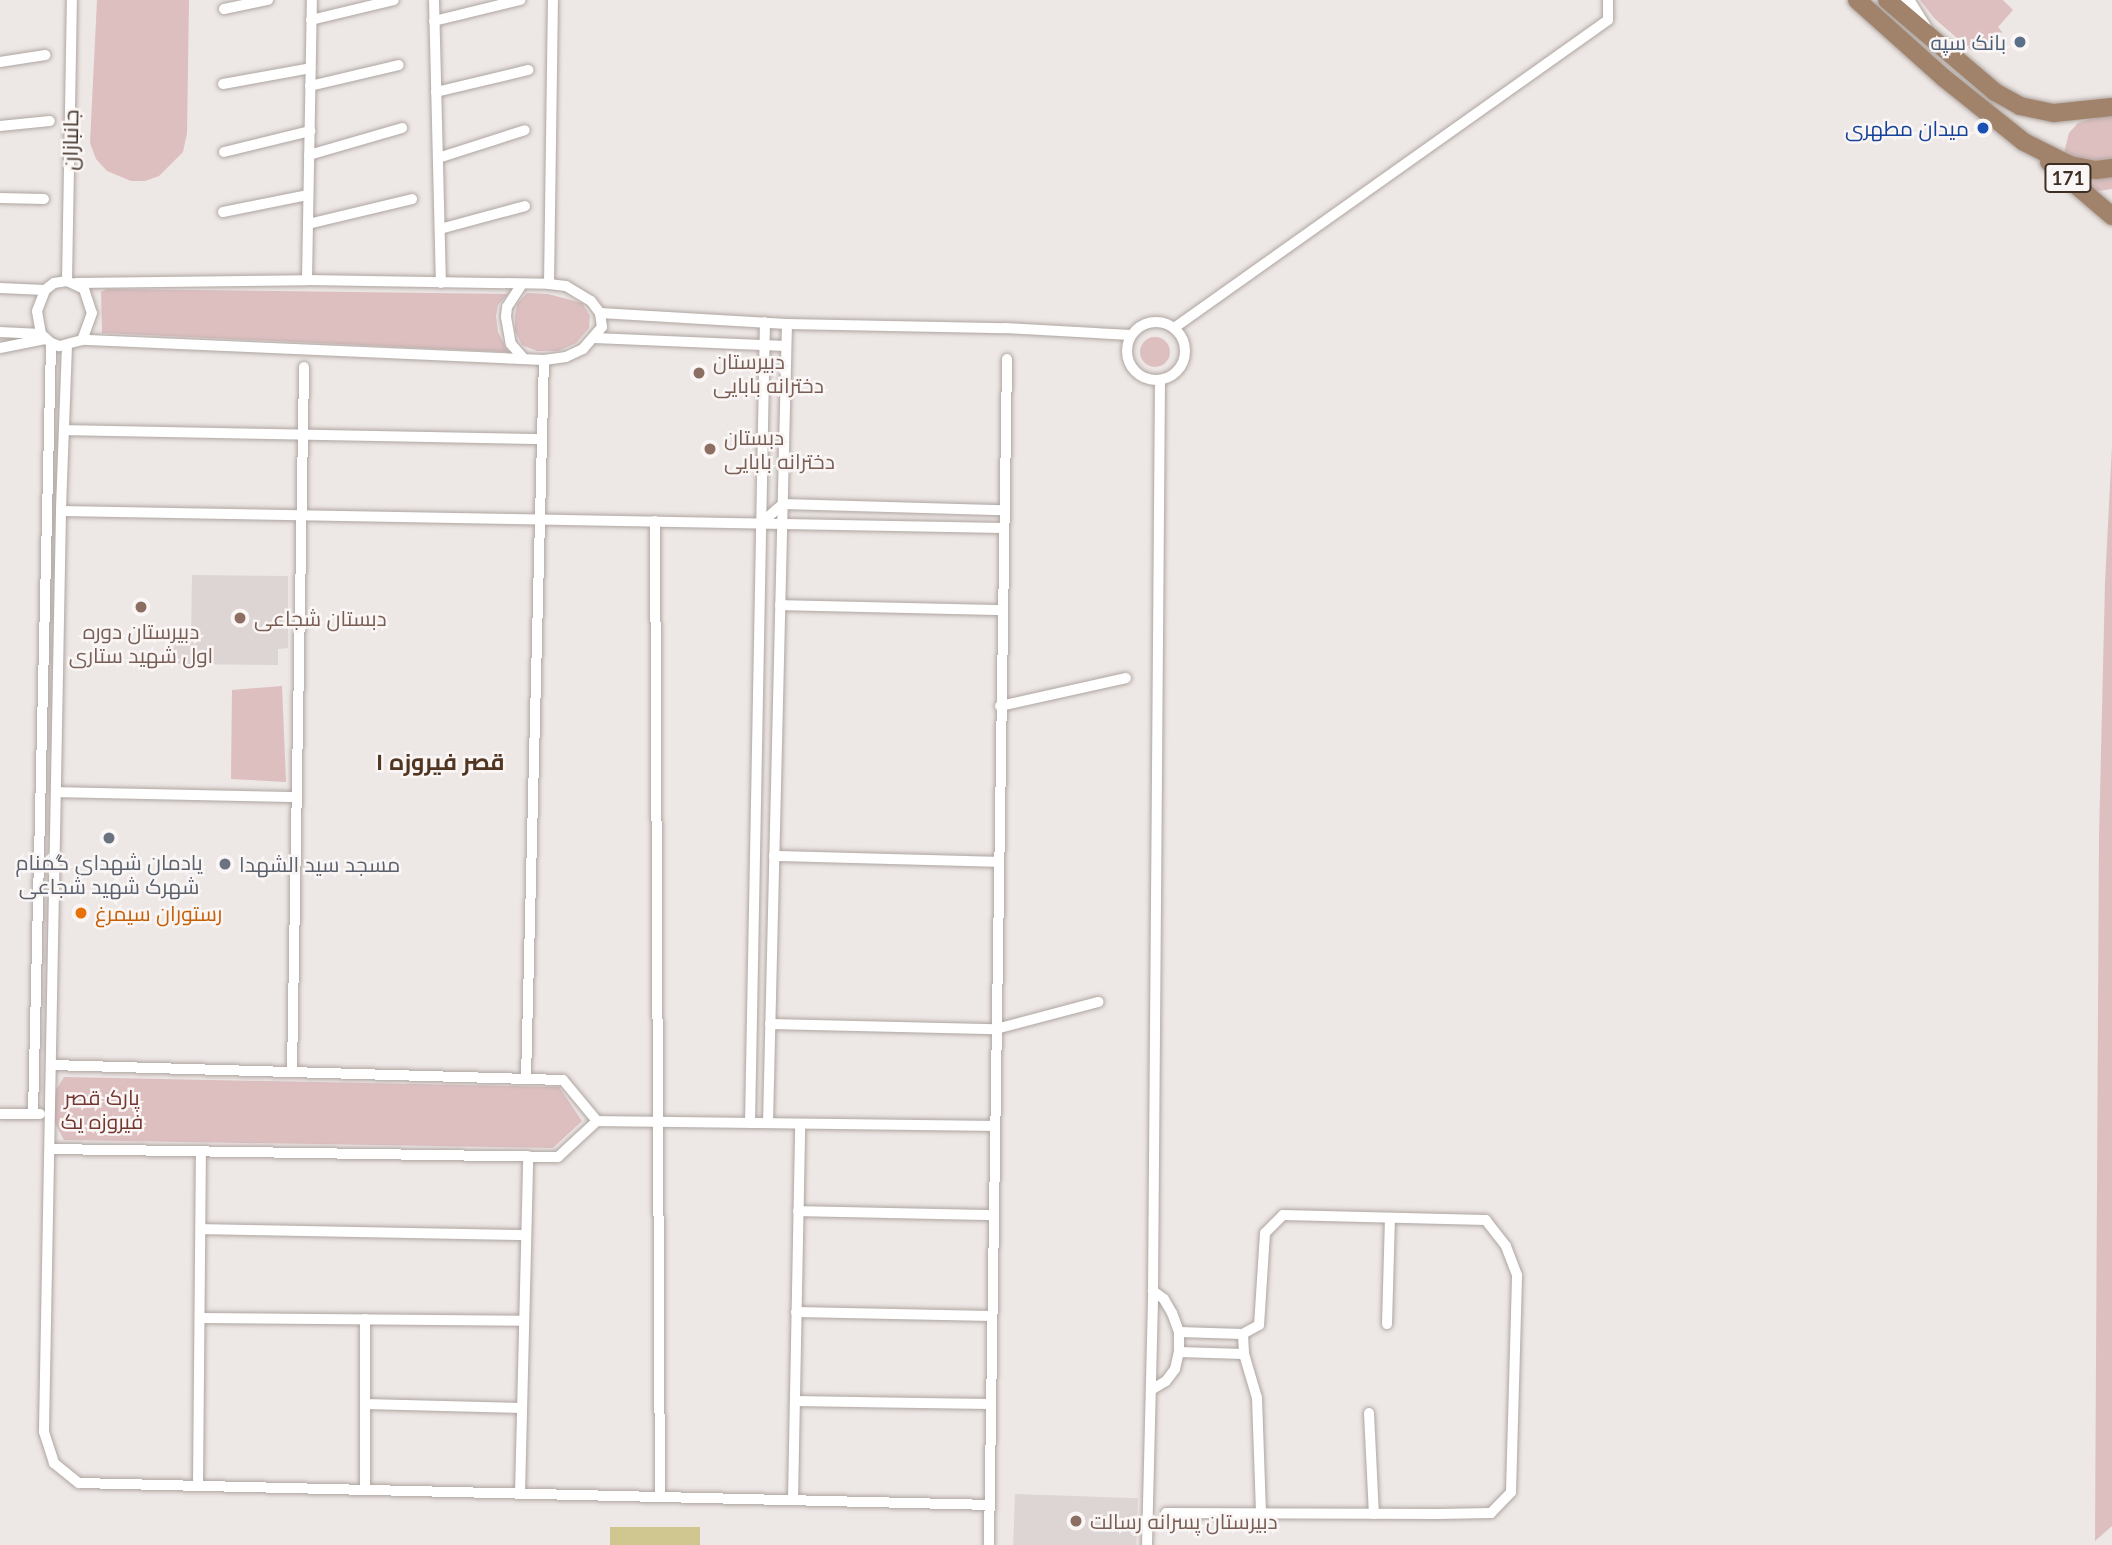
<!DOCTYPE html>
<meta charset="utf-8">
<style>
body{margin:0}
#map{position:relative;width:2112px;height:1545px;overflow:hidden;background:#ede7e5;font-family:Lato,Cairo,sans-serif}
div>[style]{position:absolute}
.built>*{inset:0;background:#ddd5d3;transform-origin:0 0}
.green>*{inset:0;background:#ddbfc0}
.round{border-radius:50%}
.water>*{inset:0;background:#cfc690;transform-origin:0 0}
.roads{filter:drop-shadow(0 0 2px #aea5a0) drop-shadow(0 0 2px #aea5a0)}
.minor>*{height:10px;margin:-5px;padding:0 5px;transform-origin:5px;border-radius:5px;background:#fff}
.minor>.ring{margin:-5px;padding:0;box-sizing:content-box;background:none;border:10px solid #fff;border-radius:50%}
.tertiary>*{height:14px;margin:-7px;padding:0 7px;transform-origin:7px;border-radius:7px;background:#fff}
.primary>*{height:18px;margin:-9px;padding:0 9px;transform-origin:9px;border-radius:9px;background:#a1836b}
.dots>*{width:19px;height:19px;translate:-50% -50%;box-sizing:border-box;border:4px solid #faf6f5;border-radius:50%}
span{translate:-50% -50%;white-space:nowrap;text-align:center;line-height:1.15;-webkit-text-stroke:5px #faf6f5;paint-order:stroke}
.shield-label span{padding:2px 5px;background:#faf6f5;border:2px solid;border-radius:5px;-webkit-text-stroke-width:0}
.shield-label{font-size:19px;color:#3e2f24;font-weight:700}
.service-label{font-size:21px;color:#4e5e75}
.right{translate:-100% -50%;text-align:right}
.transit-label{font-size:21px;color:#164399}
.street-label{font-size:21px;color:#3e2f24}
.education-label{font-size:21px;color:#785e54}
.left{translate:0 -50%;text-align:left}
.worship-label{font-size:21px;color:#5b616d}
.food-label{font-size:21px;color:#c56008}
.park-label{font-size:21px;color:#743630}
.neighbourhood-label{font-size:23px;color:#503621;font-weight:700}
</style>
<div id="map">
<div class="built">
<div style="clip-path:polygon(192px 575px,288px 576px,288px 648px,278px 649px,278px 665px,171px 664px,171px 644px,191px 644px)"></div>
<div style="left:1015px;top:1494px;width:123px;height:51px;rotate:2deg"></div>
</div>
<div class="green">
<div style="clip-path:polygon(97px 0,189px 0,187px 133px,183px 152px,159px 176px,145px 181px,131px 181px,107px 171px,96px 159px,90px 143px)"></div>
<div style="clip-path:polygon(1920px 0,2003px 0,2013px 10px,1998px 27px,2002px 32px,1987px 49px,1972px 51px,1935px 19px)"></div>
<div style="clip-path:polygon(2102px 115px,2112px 117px,2112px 189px,2098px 191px,2085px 187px,2063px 157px,2069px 133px,2078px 123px)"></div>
<div style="clip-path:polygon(107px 289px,508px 294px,498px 305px,496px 316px,498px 332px,508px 352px,102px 333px,101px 292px)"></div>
<div style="clip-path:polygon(527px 293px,548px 294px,582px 303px,590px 316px,589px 328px,576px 343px,558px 351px,537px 351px,522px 345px,515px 331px,515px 316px,517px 304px)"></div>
<div class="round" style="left:1140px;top:337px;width:30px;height:30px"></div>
<div style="clip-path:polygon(2112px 446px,2112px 1526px,2095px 1541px,2099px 838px,2105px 583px)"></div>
<div style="clip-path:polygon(282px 686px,286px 782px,231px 779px,232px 690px)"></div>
<div style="clip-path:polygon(64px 1077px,559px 1087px,582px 1121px,553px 1148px,64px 1140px,46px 1106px)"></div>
</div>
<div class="water">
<div style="left:700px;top:1527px;width:18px;height:90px;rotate:90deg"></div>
</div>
<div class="roads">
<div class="minor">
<div style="left:434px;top:0;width:283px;rotate:88.6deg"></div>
<div style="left:224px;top:9px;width:45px;rotate:-11.6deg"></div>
<div style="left:311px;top:20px;width:85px;rotate:-13.5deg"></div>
<div style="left:434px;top:21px;width:89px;rotate:-13.7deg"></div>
<div style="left:0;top:62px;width:46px;rotate:-8.8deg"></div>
<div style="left:223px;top:84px;width:89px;rotate:-10.3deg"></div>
<div style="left:310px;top:86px;width:91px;rotate:-13.3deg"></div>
<div style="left:436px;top:92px;width:95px;rotate:-13.4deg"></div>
<div style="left:0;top:126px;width:50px;rotate:-5.7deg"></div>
<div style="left:224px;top:152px;width:89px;rotate:-13.7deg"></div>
<div style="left:309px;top:155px;width:97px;rotate:-16.2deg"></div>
<div style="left:438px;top:158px;width:91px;rotate:-17.8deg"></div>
<div style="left:0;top:198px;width:44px;rotate:1.3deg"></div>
<div style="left:223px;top:212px;width:87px;rotate:-11.3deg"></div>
<div style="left:308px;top:224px;width:107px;rotate:-13.5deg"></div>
<div style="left:440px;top:229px;width:88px;rotate:-15.1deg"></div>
<div style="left:307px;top:280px;width:280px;rotate:-89deg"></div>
<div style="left:67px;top:281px;width:281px;rotate:-89deg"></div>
<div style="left:67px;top:281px;width:19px;rotate:25deg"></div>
<div style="left:84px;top:289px;width:25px;rotate:72deg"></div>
<div style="left:92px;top:313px;width:29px;rotate:110deg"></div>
<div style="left:82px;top:340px;width:24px;rotate:165deg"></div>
<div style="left:59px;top:346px;width:9px;rotate:-159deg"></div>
<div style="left:51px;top:343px;width:13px;rotate:-138deg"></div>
<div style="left:41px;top:334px;width:23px;rotate:-100deg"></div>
<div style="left:37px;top:311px;width:22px;rotate:-69deg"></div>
<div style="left:45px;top:290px;width:11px;rotate:-38deg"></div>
<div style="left:54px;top:283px;width:13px;rotate:-9deg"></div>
<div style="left:76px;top:283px;width:231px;rotate:-0.7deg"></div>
<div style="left:307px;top:280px;width:242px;rotate:0.9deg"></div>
<div style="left:549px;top:284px;width:17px;rotate:7deg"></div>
<div style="left:566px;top:286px;width:29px;rotate:31deg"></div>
<div style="left:591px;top:301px;width:15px;rotate:53deg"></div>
<div style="left:600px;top:313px;width:14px;rotate:82deg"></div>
<div style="left:602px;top:327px;width:29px;rotate:131deg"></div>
<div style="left:583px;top:349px;width:19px;rotate:155deg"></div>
<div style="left:566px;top:357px;width:22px;rotate:172deg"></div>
<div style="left:544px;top:360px;width:462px;rotate:-177.5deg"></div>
<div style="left:522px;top:284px;width:27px;rotate:123deg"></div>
<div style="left:507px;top:307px;width:10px;rotate:96deg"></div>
<div style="left:506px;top:317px;width:27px;rotate:80deg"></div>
<div style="left:511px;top:344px;width:20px;rotate:49deg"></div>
<div style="left:549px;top:284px;width:284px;rotate:-89.2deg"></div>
<div style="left:0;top:288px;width:45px;rotate:2.5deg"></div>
<div style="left:600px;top:313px;width:187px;rotate:3.4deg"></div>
<div style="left:787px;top:324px;width:218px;rotate:1.1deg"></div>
<div style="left:1005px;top:328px;width:126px;rotate:3.2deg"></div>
<div class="ring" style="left:1127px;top:322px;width:48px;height:48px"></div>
<div style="left:1174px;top:328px;width:532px;rotate:-35.36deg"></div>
<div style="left:1608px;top:20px;width:20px;rotate:-90deg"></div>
<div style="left:0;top:332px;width:41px;rotate:2.8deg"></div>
<div style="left:594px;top:338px;width:192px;rotate:2.4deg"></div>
<div style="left:67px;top:345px;width:166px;rotate:92.1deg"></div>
<div style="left:61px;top:511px;width:921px;rotate:91.06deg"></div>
<div style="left:44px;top:1432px;width:33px;rotate:72deg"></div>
<div style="left:54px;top:1463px;width:32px;rotate:39deg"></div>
<div style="left:79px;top:1483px;width:910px;rotate:1.38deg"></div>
<div style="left:0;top:348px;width:46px;rotate:-11.3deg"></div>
<div style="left:64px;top:430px;width:478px;rotate:1.1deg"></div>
<div style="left:61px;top:511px;width:942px;rotate:1.03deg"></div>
<div style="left:655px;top:521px;width:976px;rotate:89.71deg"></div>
<div style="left:761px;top:523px;width:29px;rotate:-41deg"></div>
<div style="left:783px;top:504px;width:220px;rotate:1.6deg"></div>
<div style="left:780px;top:605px;width:222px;rotate:1.3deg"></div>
<div style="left:1000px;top:706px;width:129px;rotate:-12.5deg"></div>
<div style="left:56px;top:792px;width:241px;rotate:1.2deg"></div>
<div style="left:774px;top:856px;width:224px;rotate:1.5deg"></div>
<div style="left:770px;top:1024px;width:226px;rotate:1.3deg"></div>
<div style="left:996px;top:1029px;width:106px;rotate:-14.8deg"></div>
<div style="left:51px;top:1065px;width:512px;rotate:1.68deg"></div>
<div style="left:563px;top:1080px;width:53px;rotate:50.3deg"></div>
<div style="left:292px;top:1072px;width:705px;rotate:-89.02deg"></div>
<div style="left:526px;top:1079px;width:719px;rotate:-88.57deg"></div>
<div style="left:0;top:1114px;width:40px"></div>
<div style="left:33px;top:1114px;width:771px;rotate:-88.66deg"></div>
<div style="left:750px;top:1123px;width:801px;rotate:-88.93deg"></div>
<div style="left:768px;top:1123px;width:799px;rotate:-88.64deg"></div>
<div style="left:50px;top:1149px;width:508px;rotate:0.9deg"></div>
<div style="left:558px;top:1157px;width:53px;rotate:-42.7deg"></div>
<div style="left:597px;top:1121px;width:398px;rotate:0.7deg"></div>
<div style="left:798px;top:1211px;width:195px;rotate:1.2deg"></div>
<div style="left:201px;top:1229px;width:325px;rotate:1.1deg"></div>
<div style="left:796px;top:1312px;width:196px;rotate:1.2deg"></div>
<div style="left:200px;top:1318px;width:324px;rotate:0.5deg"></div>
<div style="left:365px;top:1319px;width:171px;rotate:90deg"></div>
<div style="left:1387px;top:1324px;width:106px;rotate:-88.4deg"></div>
<div style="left:1179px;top:1332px;width:64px;rotate:1.8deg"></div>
<div style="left:1179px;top:1352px;width:65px;rotate:1.8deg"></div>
<div style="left:1151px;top:1390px;width:17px;rotate:-31deg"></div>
<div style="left:1166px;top:1381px;width:15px;rotate:-53deg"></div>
<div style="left:1175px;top:1369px;width:17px;rotate:-77deg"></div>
<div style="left:1179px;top:1352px;width:20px;rotate:-90deg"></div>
<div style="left:1179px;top:1332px;width:20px;rotate:-110deg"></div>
<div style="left:1172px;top:1313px;width:16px;rotate:-120deg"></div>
<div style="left:1164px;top:1299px;width:14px;rotate:-144deg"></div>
<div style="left:795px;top:1401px;width:196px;rotate:0.9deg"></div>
<div style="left:365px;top:1404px;width:157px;rotate:1.5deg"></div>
<div style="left:1369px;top:1413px;width:101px;rotate:87.2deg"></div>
<div style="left:198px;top:1486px;width:334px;rotate:-89.5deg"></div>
<div style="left:520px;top:1494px;width:338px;rotate:-88.6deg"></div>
<div style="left:793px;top:1500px;width:376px;rotate:-88.9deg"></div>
<div style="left:1166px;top:1513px;width:272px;rotate:0.2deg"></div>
<div style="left:1438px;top:1514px;width:53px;rotate:-1.1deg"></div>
<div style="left:1491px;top:1513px;width:29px;rotate:-46deg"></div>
<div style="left:1511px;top:1492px;width:217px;rotate:-88.4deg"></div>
<div style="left:1517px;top:1275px;width:31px;rotate:-111deg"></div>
<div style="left:1506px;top:1246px;width:33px;rotate:-128deg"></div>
<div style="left:1486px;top:1220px;width:203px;rotate:-178.6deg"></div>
<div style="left:1283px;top:1215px;width:25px;rotate:135deg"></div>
<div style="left:1265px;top:1233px;width:92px;rotate:93.7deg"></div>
<div style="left:1259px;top:1325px;width:18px;rotate:151deg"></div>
<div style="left:1243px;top:1334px;width:20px;rotate:87deg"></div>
<div style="left:1244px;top:1354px;width:46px;rotate:73.5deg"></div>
<div style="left:1257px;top:1398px;width:115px;rotate:88deg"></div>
<div style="left:989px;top:1545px;width:1186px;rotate:-89.13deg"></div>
<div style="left:1147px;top:1545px;width:254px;rotate:-88.6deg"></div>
<div style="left:1153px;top:1291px;width:911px;rotate:-89.56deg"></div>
</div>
<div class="tertiary">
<div style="left:1907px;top:0;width:32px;rotate:58deg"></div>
</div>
<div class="primary">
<div style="left:1857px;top:0;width:117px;rotate:41.9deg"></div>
<div style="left:1944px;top:78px;width:102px;rotate:38.7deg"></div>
<div style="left:2024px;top:142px;width:51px;rotate:26.6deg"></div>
<div style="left:2070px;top:165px;width:26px;rotate:11deg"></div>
<div style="left:2096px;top:170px;width:16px;rotate:-7deg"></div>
<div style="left:1887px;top:0;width:142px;rotate:40.4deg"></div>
<div style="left:1995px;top:92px;width:29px;rotate:29deg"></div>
<div style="left:2020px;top:106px;width:35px;rotate:12deg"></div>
<div style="left:2054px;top:113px;width:58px;rotate:-5.9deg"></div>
<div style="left:2049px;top:162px;width:83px;rotate:40.6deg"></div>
</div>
</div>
<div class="dots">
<div style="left:2020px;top:42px;background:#5c6f8a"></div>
<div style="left:1983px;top:128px;background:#1a4fb4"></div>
<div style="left:699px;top:373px;background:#8d6e63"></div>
<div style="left:710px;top:449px;background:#8d6e63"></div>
<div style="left:141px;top:607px;background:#8d6e63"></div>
<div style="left:240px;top:618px;background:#8d6e63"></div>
<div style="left:109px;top:838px;background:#6b7280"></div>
<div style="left:225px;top:864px;background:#6b7280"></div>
<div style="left:81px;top:913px;background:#e8710a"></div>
<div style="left:1076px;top:1521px;background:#8d6e63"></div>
</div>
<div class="shield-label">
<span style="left:2068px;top:178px">171</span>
</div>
<div class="service-label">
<span class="right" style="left:2006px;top:42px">بانک سپه</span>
</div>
<div class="transit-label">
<span class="right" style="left:1969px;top:128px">میدان مطهری</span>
</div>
<div class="street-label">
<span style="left:70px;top:140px;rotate:-89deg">جانبازان</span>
</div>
<div class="education-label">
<span class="left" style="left:713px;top:373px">دبیرستان<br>دخترانه بابایی</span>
<span class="left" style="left:724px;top:449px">دبستان<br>دخترانه بابایی</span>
<span class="left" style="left:254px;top:618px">دبستان شجاعی</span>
<span style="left:141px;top:643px">دبیرستان دوره<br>اول شهید ستاری</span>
<span class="left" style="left:1090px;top:1521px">دبیرستان پسرانه رسالت</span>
</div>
<div class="worship-label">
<span style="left:109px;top:874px">یادمان شهدای گمنام<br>شهرک شهید شجاعی</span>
<span class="left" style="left:239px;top:864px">مسجد سید الشهدا</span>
</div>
<div class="food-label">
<span class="left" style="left:95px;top:913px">رستوران سیمرغ</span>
</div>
<div class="park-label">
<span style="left:102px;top:1109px">پارک قصر<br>فیروزه یک</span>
</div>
<div class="neighbourhood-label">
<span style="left:440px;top:761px">قصر فیروزه ۱</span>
</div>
</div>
